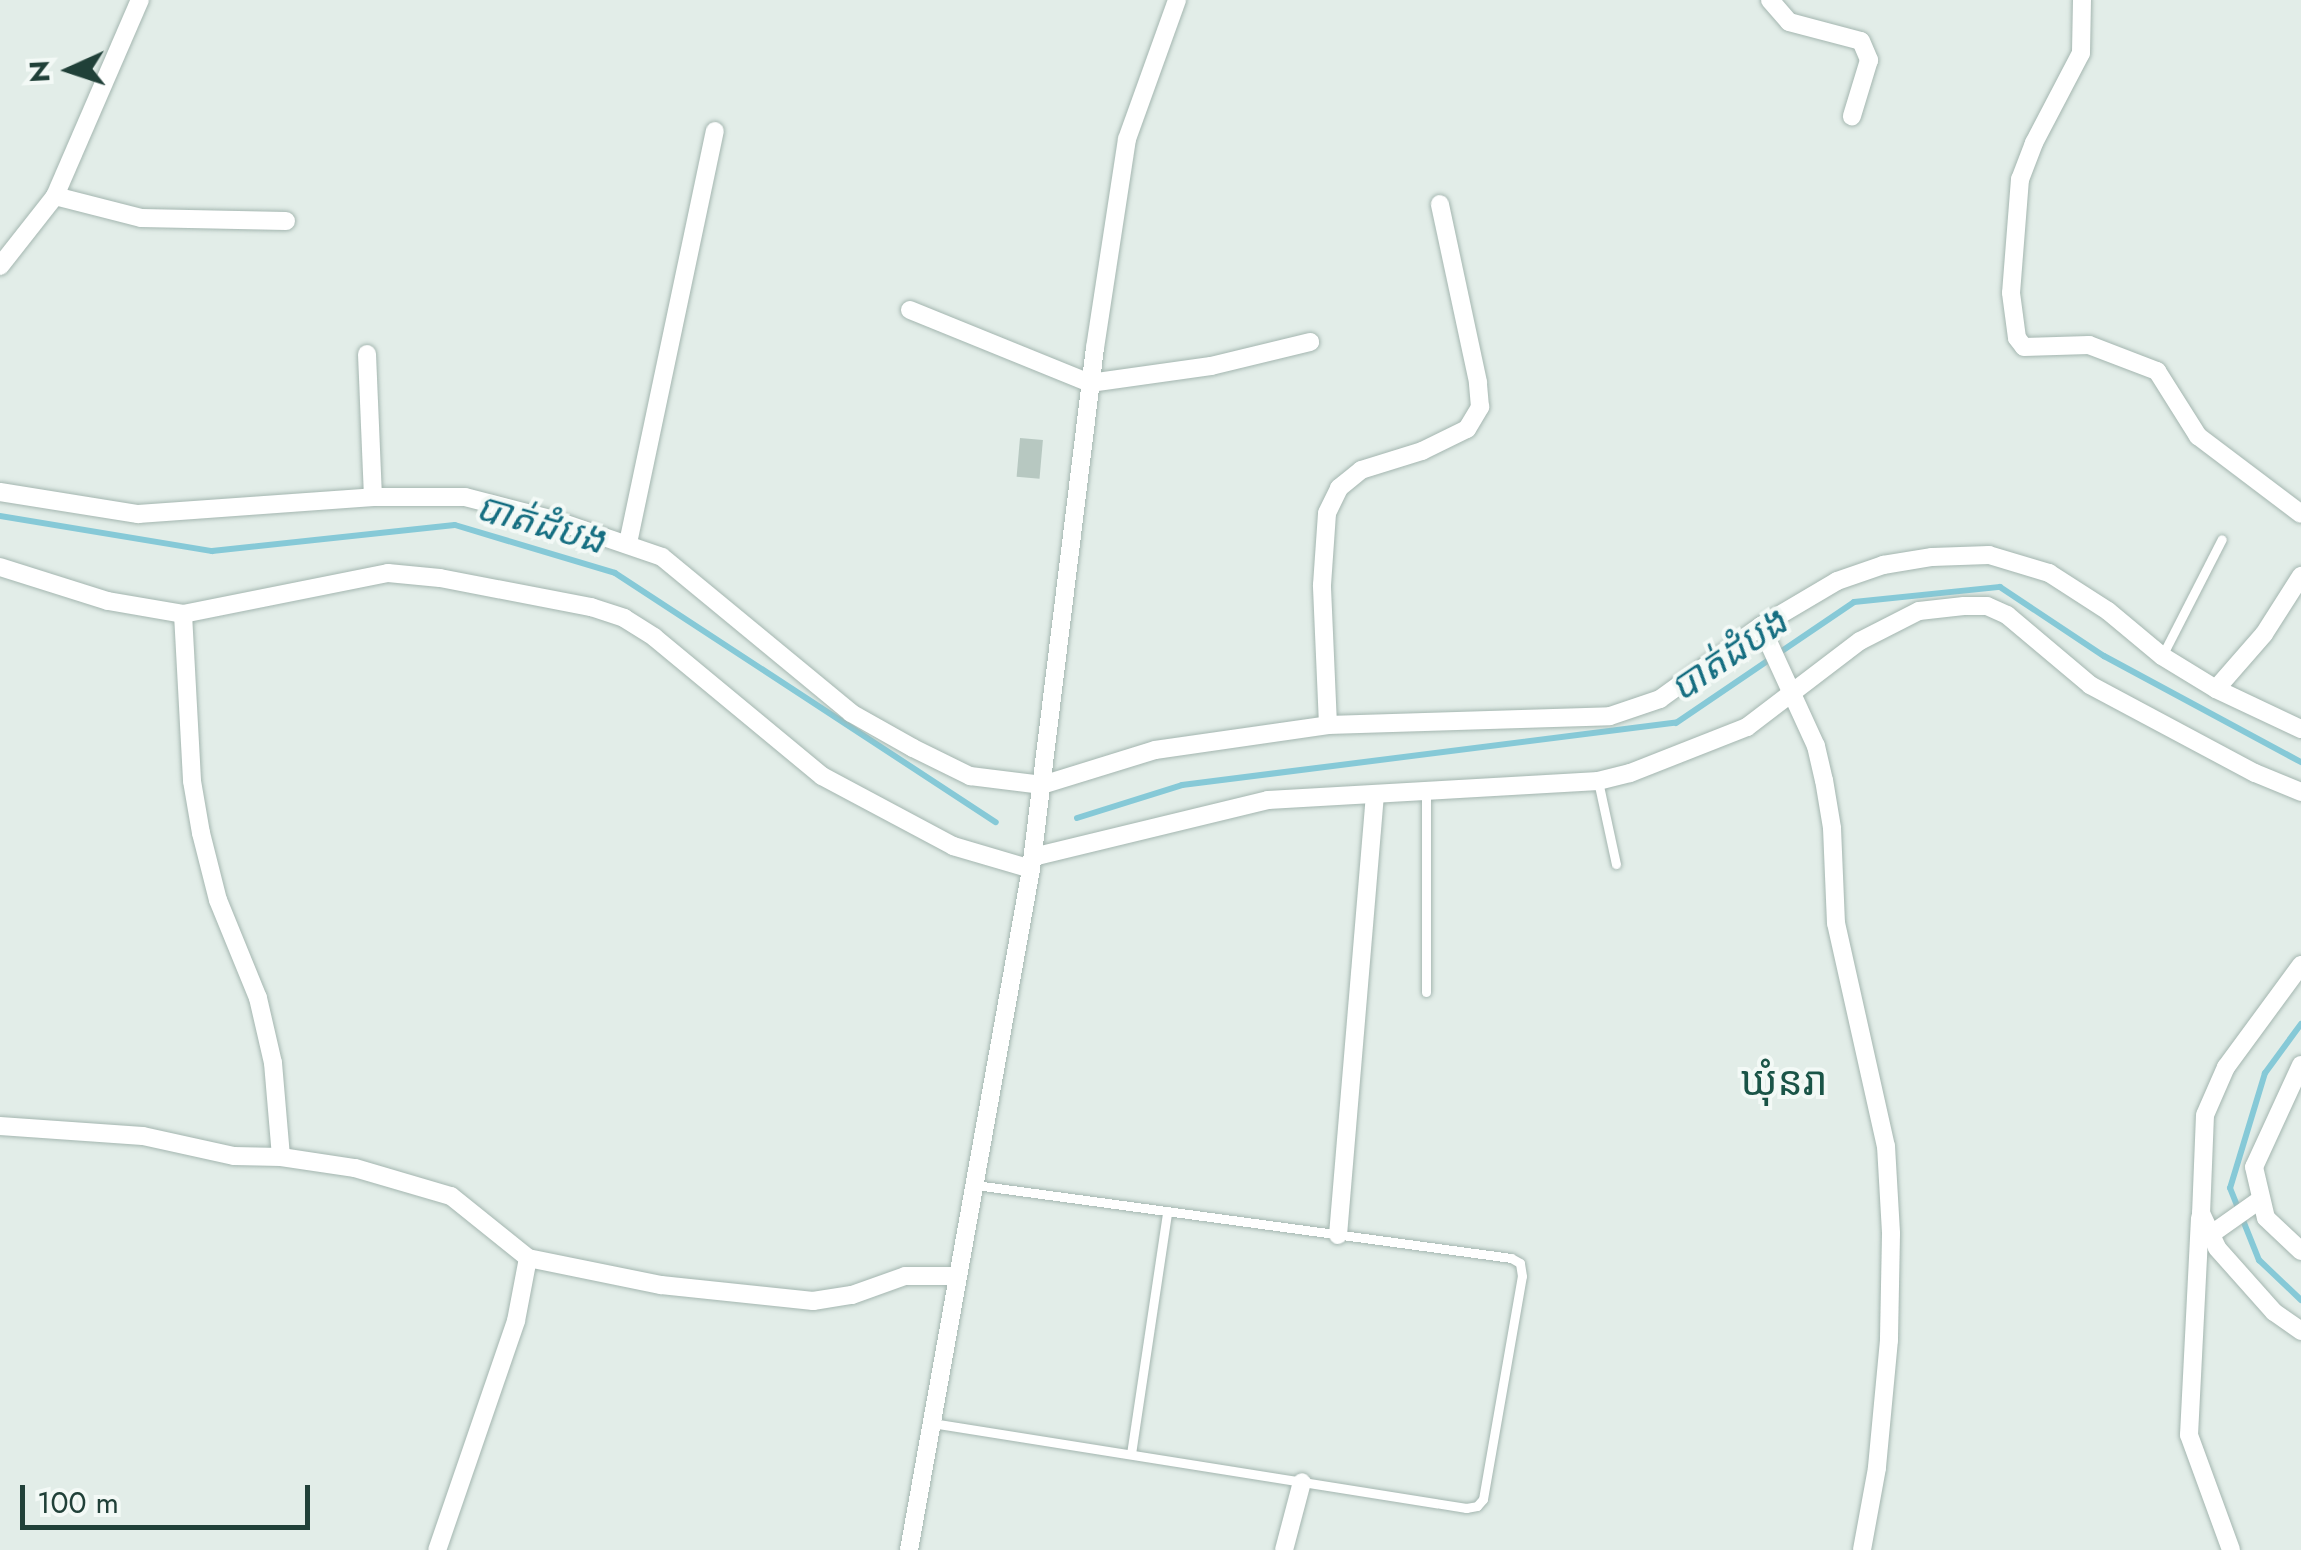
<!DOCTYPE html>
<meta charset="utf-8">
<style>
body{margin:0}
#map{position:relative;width:2301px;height:1550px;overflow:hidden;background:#e2ede8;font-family:Jost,"Noto Sans Khmer",sans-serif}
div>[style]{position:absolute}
.stream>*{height:6px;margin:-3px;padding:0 3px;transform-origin:3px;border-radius:3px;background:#86c9d7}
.building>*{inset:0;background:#b7c8c1;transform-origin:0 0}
.roads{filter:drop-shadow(0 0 2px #a4b6b0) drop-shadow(0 0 2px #a4b6b0)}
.lane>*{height:9px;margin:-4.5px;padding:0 4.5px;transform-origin:4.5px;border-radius:4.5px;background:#fff}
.street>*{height:18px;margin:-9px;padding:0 9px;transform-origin:9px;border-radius:9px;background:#fff}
span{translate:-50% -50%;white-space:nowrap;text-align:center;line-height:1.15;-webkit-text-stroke:8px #f3f9f6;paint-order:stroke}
.water-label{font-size:38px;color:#156e81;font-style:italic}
.quarter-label{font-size:40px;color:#1a5447}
.north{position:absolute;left:20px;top:20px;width:100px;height:100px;-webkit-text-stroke:8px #f3f9f6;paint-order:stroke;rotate:267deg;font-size:28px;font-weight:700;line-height:40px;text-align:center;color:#204038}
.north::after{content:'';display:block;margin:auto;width:35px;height:45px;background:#204038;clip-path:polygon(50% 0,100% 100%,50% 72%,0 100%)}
.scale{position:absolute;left:20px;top:1485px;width:290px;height:45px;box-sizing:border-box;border:5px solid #204038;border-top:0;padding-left:12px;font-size:30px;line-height:35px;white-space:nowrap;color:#204038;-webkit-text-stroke:8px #f3f9f6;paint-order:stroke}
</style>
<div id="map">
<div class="stream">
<div style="left:0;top:516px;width:215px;rotate:9.4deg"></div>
<div style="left:212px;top:551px;width:244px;rotate:-6.1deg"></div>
<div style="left:455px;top:525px;width:167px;rotate:16.7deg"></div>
<div style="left:615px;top:573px;width:455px;rotate:33.2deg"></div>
<div style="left:1077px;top:818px;width:110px;rotate:-17.4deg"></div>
<div style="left:1182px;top:785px;width:498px;rotate:-7.2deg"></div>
<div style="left:1676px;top:723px;width:215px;rotate:-34.2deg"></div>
<div style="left:1854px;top:602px;width:147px;rotate:-5.9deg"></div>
<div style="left:2000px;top:587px;width:125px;rotate:33.6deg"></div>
<div style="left:2104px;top:656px;width:224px;rotate:28.3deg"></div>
<div style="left:2301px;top:1024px;width:61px;rotate:126.3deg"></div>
<div style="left:2265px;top:1073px;width:120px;rotate:106.9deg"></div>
<div style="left:2230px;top:1188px;width:78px;rotate:68.1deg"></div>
<div style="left:2259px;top:1260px;width:58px;rotate:43.6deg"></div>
</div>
<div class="building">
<div style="left:1020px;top:438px;width:23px;height:39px;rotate:5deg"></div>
</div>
<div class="roads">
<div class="lane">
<div style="left:2162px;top:656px;width:131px;rotate:-62.9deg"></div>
<div style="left:1598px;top:781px;width:85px;rotate:77.8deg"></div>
<div style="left:1426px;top:992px;width:201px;rotate:-90deg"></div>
<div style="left:932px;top:1423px;width:541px;rotate:9.04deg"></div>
<div style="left:1466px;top:1508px;width:11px;rotate:-10deg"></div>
<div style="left:1477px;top:1506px;width:9px;rotate:-49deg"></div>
<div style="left:1483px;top:1499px;width:226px;rotate:-80.1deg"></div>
<div style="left:1522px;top:1276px;width:13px;rotate:-99deg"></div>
<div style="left:1520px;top:1263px;width:10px;rotate:-151deg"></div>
<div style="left:1511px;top:1258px;width:541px;rotate:-172.24deg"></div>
<div style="left:1131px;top:1454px;width:245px;rotate:-81.5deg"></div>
</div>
<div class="street">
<div style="left:1770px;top:0;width:29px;rotate:49deg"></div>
<div style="left:1789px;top:22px;width:74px;rotate:14.8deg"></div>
<div style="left:1861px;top:41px;width:21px;rotate:67deg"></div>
<div style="left:1869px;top:60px;width:59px;rotate:106.9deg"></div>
<div style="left:2082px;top:0;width:53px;rotate:91.1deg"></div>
<div style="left:2081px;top:53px;width:102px;rotate:117.6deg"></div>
<div style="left:2034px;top:143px;width:39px;rotate:111deg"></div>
<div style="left:2020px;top:179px;width:114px;rotate:94.5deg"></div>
<div style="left:2011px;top:293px;width:45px;rotate:82.4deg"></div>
<div style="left:2017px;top:338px;width:11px;rotate:52deg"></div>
<div style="left:2024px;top:347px;width:65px;rotate:-1.8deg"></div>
<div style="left:2089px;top:345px;width:73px;rotate:20.9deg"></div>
<div style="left:2157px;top:371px;width:77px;rotate:57.8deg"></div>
<div style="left:2198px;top:436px;width:129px;rotate:37.1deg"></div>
<div style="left:55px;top:196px;width:89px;rotate:14.3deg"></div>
<div style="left:141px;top:218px;width:145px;rotate:1.2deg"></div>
<div style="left:0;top:266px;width:89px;rotate:-51.8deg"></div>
<div style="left:55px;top:196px;width:214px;rotate:-66.6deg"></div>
<div style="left:910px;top:310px;width:194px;rotate:22.1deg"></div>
<div style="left:1090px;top:383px;width:122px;rotate:-8deg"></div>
<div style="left:1211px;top:366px;width:102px;rotate:-13.6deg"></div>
<div style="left:367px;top:354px;width:143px;rotate:87.6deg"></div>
<div style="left:0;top:492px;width:140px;rotate:9.1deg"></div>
<div style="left:138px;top:514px;width:236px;rotate:-4.1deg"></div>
<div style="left:373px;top:497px;width:92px"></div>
<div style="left:465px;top:497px;width:92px;rotate:14.5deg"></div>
<div style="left:554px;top:520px;width:114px;rotate:18.9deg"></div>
<div style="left:662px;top:557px;width:245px;rotate:39.5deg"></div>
<div style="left:851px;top:713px;width:71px;rotate:29.4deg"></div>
<div style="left:913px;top:748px;width:64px;rotate:26.2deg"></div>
<div style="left:970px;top:776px;width:73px;rotate:7.1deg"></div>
<div style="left:1042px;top:785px;width:118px;rotate:-17.2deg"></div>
<div style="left:1155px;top:750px;width:175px;rotate:-8.2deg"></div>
<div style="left:1328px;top:725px;width:282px;rotate:-1.8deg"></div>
<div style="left:1610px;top:716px;width:53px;rotate:-18.8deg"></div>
<div style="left:1660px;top:699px;width:125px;rotate:-35.9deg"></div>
<div style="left:1761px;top:626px;width:88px;rotate:-30.6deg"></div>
<div style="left:1837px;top:581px;width:49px;rotate:-19.2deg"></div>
<div style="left:1883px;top:565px;width:50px;rotate:-9.3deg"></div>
<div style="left:1932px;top:557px;width:57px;rotate:-2deg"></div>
<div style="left:1989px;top:555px;width:63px;rotate:16.7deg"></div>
<div style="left:2049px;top:573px;width:70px;rotate:32.8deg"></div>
<div style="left:2108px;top:611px;width:70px;rotate:39.8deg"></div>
<div style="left:2162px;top:656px;width:63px;rotate:31.4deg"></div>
<div style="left:2216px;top:689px;width:94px;rotate:25.2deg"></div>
<div style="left:628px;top:543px;width:421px;rotate:-78.1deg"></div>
<div style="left:0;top:567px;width:113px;rotate:17.5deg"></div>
<div style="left:108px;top:601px;width:76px;rotate:9.8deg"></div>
<div style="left:183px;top:614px;width:209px;rotate:-11.3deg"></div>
<div style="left:388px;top:573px;width:52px;rotate:5.5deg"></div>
<div style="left:440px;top:578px;width:154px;rotate:10.9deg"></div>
<div style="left:591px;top:607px;width:35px;rotate:18deg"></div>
<div style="left:624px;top:618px;width:36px;rotate:32deg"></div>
<div style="left:654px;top:637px;width:218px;rotate:39.6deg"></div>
<div style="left:822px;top:776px;width:149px;rotate:28.1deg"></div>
<div style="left:953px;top:846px;width:81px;rotate:16.4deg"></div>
<div style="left:183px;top:614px;width:167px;rotate:86.9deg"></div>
<div style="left:192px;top:781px;width:53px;rotate:80.2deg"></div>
<div style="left:201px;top:833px;width:69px;rotate:75.8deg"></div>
<div style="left:218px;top:900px;width:106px;rotate:67.8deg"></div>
<div style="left:258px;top:998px;width:67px;rotate:77deg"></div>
<div style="left:273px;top:1063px;width:94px;rotate:85.1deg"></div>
<div style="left:1761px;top:626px;width:132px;rotate:65.4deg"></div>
<div style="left:1816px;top:746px;width:35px;rotate:77deg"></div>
<div style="left:1824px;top:780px;width:49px;rotate:80.5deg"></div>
<div style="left:1832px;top:828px;width:95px;rotate:87.6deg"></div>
<div style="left:1836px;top:923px;width:229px;rotate:77.4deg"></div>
<div style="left:1886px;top:1146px;width:88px;rotate:86.7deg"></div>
<div style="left:1891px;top:1234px;width:106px;rotate:91.1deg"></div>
<div style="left:1889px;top:1340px;width:129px;rotate:95.4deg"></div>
<div style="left:1877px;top:1468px;width:83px;rotate:100.4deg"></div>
<div style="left:2216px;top:689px;width:73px;rotate:-48.9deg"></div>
<div style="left:2264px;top:634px;width:69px;rotate:-57.5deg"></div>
<div style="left:1328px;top:725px;width:140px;rotate:-92.5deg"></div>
<div style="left:1322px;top:585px;width:72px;rotate:-86deg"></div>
<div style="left:1327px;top:513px;width:28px;rotate:-64deg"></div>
<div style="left:1339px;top:488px;width:28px;rotate:-39deg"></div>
<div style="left:1361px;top:470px;width:64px;rotate:-17.3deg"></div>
<div style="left:1422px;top:451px;width:50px;rotate:-26.1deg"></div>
<div style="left:1467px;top:429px;width:26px;rotate:-59deg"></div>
<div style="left:1480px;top:407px;width:25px;rotate:-95deg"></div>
<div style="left:1478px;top:382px;width:182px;rotate:-102.1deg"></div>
<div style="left:1033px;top:857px;width:242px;rotate:-13.6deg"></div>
<div style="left:1268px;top:800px;width:331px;rotate:-3.3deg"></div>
<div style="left:1598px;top:781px;width:33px;rotate:-14deg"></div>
<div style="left:1630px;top:773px;width:126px;rotate:-21.5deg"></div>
<div style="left:1747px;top:727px;width:142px;rotate:-37.3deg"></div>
<div style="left:1860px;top:641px;width:66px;rotate:-27deg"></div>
<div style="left:1919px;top:611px;width:45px;rotate:-6.3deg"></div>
<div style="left:1964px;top:606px;width:23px"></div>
<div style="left:1987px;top:606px;width:22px;rotate:24deg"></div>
<div style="left:2007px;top:615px;width:109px;rotate:40.1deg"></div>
<div style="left:2090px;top:685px;width:187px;rotate:28.1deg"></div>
<div style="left:2255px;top:773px;width:50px;rotate:22.4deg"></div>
<div style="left:2301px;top:965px;width:127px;rotate:126.3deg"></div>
<div style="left:2226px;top:1067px;width:52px;rotate:113.6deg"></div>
<div style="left:2205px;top:1115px;width:98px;rotate:92.3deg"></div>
<div style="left:2201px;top:1213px;width:38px;rotate:65deg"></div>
<div style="left:2217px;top:1248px;width:86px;rotate:48.3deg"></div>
<div style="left:2274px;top:1312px;width:33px;rotate:35deg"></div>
<div style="left:2301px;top:1065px;width:112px;rotate:114.7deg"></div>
<div style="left:2254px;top:1167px;width:52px;rotate:76.8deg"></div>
<div style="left:2266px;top:1218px;width:48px;rotate:43.3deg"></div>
<div style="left:0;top:1126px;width:143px;rotate:4deg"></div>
<div style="left:143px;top:1136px;width:93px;rotate:12.4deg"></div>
<div style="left:234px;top:1156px;width:47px;rotate:1.2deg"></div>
<div style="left:281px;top:1157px;width:75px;rotate:8.5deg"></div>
<div style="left:355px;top:1168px;width:100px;rotate:16.3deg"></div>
<div style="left:451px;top:1196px;width:99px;rotate:38.8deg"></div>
<div style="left:528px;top:1258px;width:64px;rotate:100.8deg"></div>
<div style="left:516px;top:1321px;width:242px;rotate:109deg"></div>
<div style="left:2200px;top:1218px;width:217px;rotate:92.9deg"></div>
<div style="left:2189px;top:1435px;width:122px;rotate:69.9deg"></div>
<div style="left:1338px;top:1235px;width:440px;rotate:-85.2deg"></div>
<div style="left:2210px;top:1235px;width:62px;rotate:-35.2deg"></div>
<div style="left:528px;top:1258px;width:136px;rotate:11.5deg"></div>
<div style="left:661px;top:1285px;width:153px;rotate:6deg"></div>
<div style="left:813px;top:1301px;width:39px;rotate:-9deg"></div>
<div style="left:852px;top:1295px;width:56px;rotate:-19.7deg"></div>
<div style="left:905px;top:1276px;width:53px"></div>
<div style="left:909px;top:1550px;width:692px;rotate:-79.84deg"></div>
<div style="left:1031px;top:869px;width:525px;rotate:-83deg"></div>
<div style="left:1095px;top:348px;width:211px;rotate:-81.3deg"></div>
<div style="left:1127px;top:139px;width:148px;rotate:-70.2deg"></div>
<div style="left:1284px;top:1550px;width:70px;rotate:-75.2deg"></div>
</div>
</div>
<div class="water-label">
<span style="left:541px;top:523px;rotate:16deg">បាត់ដំបង</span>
<span style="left:1728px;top:654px;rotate:-34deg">បាត់ដំបង</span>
</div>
<div class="quarter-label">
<span style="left:1784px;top:1081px">ឃុំនរា</span>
</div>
<div class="north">N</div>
<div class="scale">100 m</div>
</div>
